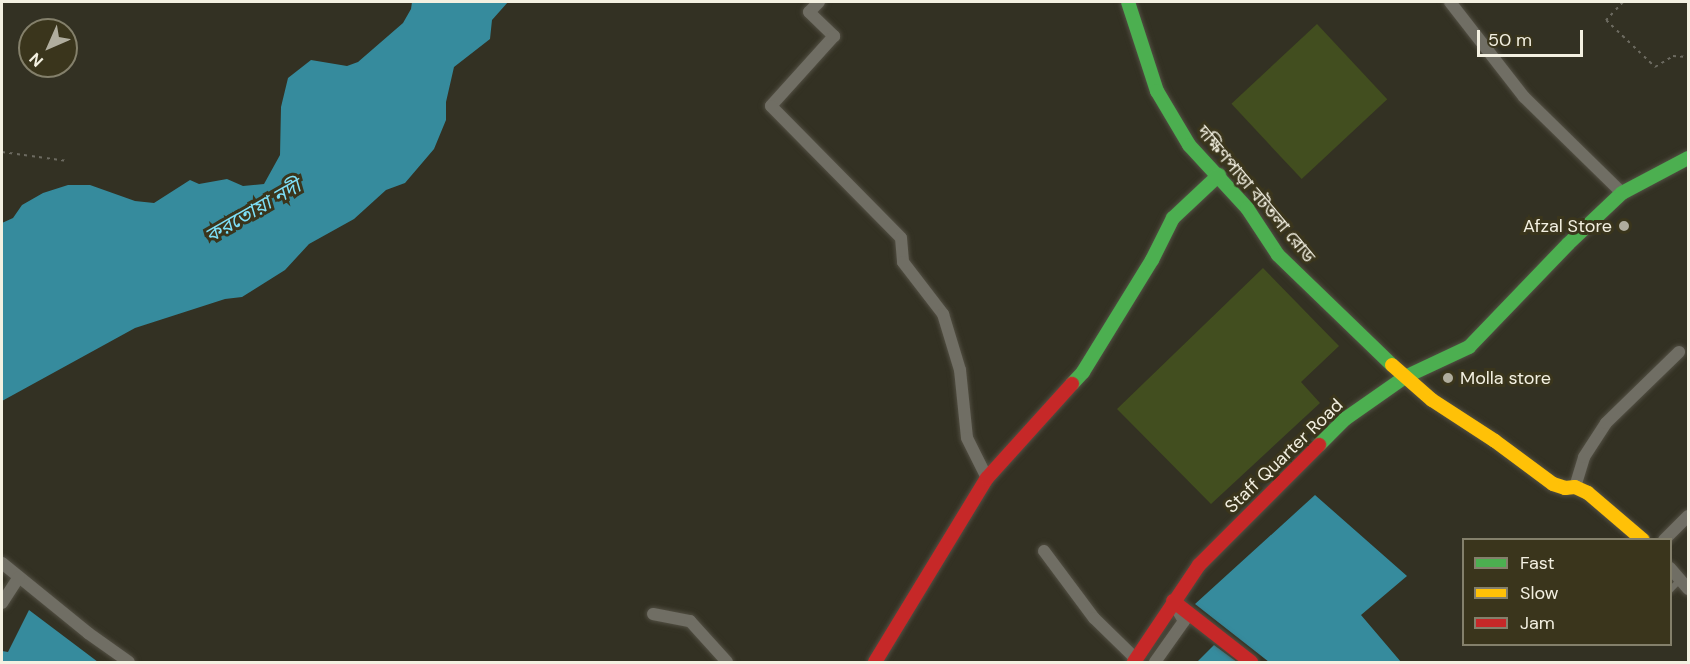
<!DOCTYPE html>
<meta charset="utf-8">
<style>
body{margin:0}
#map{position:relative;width:1690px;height:664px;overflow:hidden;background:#333123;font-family:"DM Sans","Noto Sans Bengali",sans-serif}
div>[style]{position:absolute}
.green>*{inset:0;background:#424e1f;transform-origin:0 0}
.water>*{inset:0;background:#368b9d}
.path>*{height:2px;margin-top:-1px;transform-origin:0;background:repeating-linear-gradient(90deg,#6c6a60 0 3px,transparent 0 7.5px)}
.roads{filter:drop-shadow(0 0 2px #524f43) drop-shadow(0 0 2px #524f43)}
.lane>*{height:6px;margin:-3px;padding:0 3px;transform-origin:3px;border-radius:3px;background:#706e64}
.street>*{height:12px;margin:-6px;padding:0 6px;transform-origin:6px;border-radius:6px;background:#706e64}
.fast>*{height:14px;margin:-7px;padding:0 7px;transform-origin:7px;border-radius:7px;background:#4caf50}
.slow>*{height:14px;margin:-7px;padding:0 7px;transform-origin:7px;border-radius:7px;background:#ffc107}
.jam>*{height:14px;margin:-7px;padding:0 7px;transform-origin:7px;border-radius:7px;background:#c62828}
.dots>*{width:16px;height:16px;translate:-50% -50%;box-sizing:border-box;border:3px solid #3a351c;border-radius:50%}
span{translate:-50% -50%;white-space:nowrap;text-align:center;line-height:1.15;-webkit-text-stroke:6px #3a351c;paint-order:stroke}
.street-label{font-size:18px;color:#f3f0e1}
.poi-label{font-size:18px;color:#f3f0e1}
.right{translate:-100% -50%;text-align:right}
.left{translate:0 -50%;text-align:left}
.water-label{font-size:20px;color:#7edff7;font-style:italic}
.frame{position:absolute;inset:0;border:3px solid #f3f0e1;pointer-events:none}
.legend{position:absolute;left:1462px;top:538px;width:210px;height:108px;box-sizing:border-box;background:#3a351c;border:2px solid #84806b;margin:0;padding:8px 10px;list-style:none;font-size:18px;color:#f3f0e1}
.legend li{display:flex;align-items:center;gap:12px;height:30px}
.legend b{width:30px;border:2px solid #84806b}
.north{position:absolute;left:18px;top:18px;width:60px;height:60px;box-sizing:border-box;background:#3a351c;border:2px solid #84806b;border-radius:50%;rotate:225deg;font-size:16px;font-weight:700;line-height:24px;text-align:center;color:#f3f0e1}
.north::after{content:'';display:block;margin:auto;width:21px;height:27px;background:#b0ad9e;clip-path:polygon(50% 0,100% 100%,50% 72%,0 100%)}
.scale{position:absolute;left:1477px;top:30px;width:106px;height:27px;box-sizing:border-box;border:3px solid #f3f0e1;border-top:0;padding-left:8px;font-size:18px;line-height:21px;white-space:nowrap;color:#f3f0e1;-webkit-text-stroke:4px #3a351c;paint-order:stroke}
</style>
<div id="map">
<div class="green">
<div style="left:1317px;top:24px;width:103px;height:117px;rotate:47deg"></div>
<div style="clip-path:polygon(1263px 268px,1339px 346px,1301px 382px,1320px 403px,1211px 504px,1117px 409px)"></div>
</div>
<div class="water">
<div style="clip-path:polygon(412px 2px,508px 2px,492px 20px,490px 39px,454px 67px,446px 102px,446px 120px,434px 149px,405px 183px,386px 190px,354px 219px,309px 244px,285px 270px,242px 297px,225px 299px,135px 328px,2px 401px,2px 223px,13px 218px,22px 205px,43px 193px,68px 185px,90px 185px,135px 201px,154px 203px,190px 180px,199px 184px,227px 179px,243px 186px,264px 184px,280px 155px,281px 107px,288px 78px,311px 60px,347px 66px,358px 62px,403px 23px,411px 9px)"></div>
<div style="clip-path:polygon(1315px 495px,1407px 576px,1361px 615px,1401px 662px,1269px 662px,1195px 604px)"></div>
<div style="clip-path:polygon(29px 610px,98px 662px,2px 662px,2px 651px,8px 652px)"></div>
<div style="clip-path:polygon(1214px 645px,1237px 662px,1197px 662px)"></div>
</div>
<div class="path">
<div style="left:1623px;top:2px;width:25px;rotate:133deg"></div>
<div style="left:1606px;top:20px;width:68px;rotate:43.8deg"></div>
<div style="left:1655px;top:67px;width:21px;rotate:-31deg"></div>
<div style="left:1673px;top:56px;width:15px;rotate:4deg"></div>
<div style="left:2px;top:152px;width:66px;rotate:7.9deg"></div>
</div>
<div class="roads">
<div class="lane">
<div style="left:1670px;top:590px;width:14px;rotate:-45deg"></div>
</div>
<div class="street">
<div style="left:819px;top:2px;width:14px;rotate:135deg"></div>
<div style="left:809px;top:12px;width:35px;rotate:44deg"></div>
<div style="left:834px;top:36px;width:94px;rotate:132deg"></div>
<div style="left:771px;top:106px;width:185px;rotate:45.4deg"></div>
<div style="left:901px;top:238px;width:24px;rotate:85deg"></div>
<div style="left:903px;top:262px;width:66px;rotate:52.4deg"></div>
<div style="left:943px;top:314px;width:59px;rotate:73.1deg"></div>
<div style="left:960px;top:370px;width:68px;rotate:84.1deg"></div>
<div style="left:967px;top:438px;width:45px;rotate:63.4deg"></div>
<div style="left:1450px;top:2px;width:120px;rotate:52.1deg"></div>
<div style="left:1524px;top:97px;width:137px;rotate:44.4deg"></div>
<div style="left:1575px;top:487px;width:31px;rotate:-73deg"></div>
<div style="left:1584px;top:457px;width:40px;rotate:-57.1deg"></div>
<div style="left:1606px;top:423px;width:102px;rotate:-44.2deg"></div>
<div style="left:1664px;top:540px;width:34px;rotate:-45deg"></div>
<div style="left:1044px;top:551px;width:84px;rotate:53.3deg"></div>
<div style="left:1094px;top:618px;width:59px;rotate:44.3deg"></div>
<div style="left:2px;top:563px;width:111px;rotate:39.1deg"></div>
<div style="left:88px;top:633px;width:50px;rotate:35.3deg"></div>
<div style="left:1670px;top:568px;width:28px;rotate:49deg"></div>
<div style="left:2px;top:603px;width:31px;rotate:-57deg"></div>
<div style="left:653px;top:614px;width:38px;rotate:11deg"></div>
<div style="left:690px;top:621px;width:55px;rotate:47.9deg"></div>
<div style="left:1155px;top:662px;width:50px;rotate:-54.7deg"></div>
<div style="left:1184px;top:621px;width:17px;rotate:-121deg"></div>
</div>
<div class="fast">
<div style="left:1128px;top:2px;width:94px;rotate:72deg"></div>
<div style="left:1157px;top:91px;width:63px;rotate:59.3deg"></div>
<div style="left:1189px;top:145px;width:86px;rotate:47.4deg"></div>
<div style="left:1247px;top:208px;width:56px;rotate:56.6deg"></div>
<div style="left:1278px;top:255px;width:158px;rotate:44deg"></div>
<div style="left:1072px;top:384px;width:16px;rotate:-47deg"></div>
<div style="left:1083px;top:372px;width:132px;rotate:-58.4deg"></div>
<div style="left:1152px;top:260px;width:47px;rotate:-63.4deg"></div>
<div style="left:1173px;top:218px;width:63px;rotate:-43.1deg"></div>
<div style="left:1319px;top:445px;width:37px;rotate:-45deg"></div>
<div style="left:1345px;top:419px;width:73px;rotate:-35deg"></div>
<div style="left:1405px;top:377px;width:71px;rotate:-25.1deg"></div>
<div style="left:1469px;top:347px;width:143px;rotate:-46.1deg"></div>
<div style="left:1568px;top:244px;width:74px;rotate:-43.4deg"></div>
<div style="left:1622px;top:193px;width:75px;rotate:-27.9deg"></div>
</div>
<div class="slow">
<div style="left:1392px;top:365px;width:53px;rotate:41.2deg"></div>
<div style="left:1432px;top:400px;width:75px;rotate:33.1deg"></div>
<div style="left:1495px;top:441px;width:72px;rotate:36.6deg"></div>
<div style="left:1553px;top:484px;width:13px;rotate:18deg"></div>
<div style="left:1565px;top:488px;width:10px;rotate:-6deg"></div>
<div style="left:1575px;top:487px;width:14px;rotate:25deg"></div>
<div style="left:1588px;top:493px;width:72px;rotate:40.5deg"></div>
</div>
<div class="jam">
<div style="left:1173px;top:601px;width:99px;rotate:38deg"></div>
<div style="left:875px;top:662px;width:215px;rotate:-58.7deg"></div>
<div style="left:987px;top:478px;width:127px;rotate:-47.9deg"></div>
<div style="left:1134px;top:662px;width:117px;rotate:-56.2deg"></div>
<div style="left:1199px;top:565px;width:170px;rotate:-45deg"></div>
</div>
</div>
<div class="dots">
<div style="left:1624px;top:226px;background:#b0ad9e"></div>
<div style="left:1448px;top:378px;background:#b0ad9e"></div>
</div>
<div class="street-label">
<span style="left:1256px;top:194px;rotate:50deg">দক্ষিণপাড়া বটতলা রোড</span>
<span style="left:1284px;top:456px;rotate:-44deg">Staff Quarter Road</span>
</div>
<div class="poi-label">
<span class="right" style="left:1612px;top:226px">Afzal Store</span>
<span class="left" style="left:1460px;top:378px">Molla store</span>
</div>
<div class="water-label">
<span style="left:253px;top:211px;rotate:-30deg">করতোয়া নদী</span>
</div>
<div class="frame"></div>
<ul class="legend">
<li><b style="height:8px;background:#4caf50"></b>Fast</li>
<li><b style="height:8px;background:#ffc107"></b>Slow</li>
<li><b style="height:8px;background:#c62828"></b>Jam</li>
</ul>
<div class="north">N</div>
<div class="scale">50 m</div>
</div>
